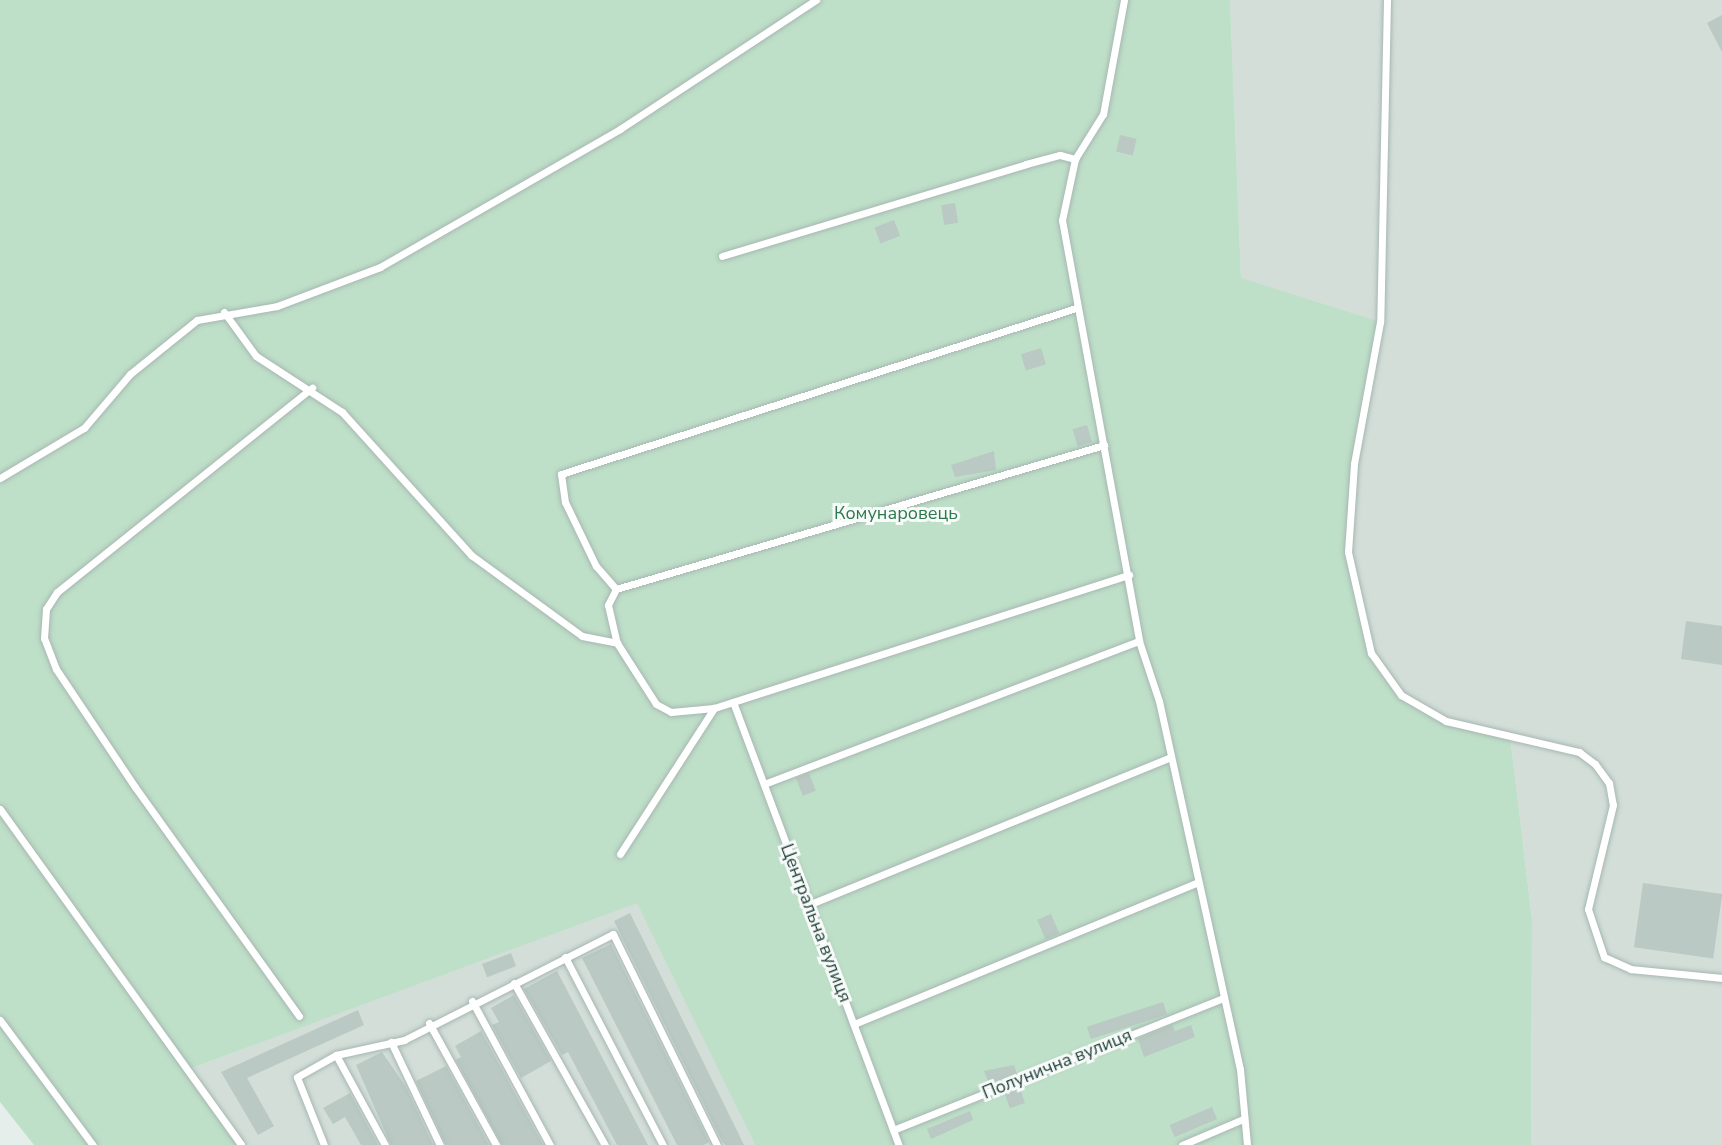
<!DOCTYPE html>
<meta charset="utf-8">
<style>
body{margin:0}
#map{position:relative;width:1722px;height:1145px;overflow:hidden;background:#e5eeea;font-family:"Nunito Sans",sans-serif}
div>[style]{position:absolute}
.built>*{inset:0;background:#d3ded9}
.green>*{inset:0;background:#bedfc8}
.building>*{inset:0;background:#bac9c3;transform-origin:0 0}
.roads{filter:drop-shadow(0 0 2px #a7b7b2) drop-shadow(0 0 2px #a7b7b2)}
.service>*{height:7px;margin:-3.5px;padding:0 3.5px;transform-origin:3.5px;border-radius:3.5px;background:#fff}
span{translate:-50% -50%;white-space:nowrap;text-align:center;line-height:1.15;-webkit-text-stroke:6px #f6faf8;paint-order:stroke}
.park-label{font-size:18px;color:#2d784d}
.street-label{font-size:18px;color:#23413a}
</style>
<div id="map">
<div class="built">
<div style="clip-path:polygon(1230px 0,1722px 0,1722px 1145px,1531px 1145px,1532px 920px,1510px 735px,1446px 721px,1401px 695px,1371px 653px,1241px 278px)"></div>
<div style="clip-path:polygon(637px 902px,755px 1145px,243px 1145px,192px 1068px)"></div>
</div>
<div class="green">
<div style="clip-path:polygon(0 0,1230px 0,1241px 278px,1380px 322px,1354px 463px,1348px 552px,1371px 653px,1401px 695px,1446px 721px,1510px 735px,1532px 920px,1531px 1145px,755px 1145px,637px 903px,192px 1068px,243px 1145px,34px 1145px,0 1102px)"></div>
</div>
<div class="building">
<div style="clip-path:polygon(1722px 15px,1722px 52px,1707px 23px)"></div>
<div style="left:1120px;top:135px;width:17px;height:17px;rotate:13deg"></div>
<div style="left:955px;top:203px;width:20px;height:14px;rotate:81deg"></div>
<div style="left:894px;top:220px;width:17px;height:21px;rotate:69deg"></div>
<div style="left:1041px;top:348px;width:17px;height:21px;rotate:73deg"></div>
<div style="left:1087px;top:425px;width:18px;height:15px;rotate:74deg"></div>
<div style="clip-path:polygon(994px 451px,996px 470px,955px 477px,951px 465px)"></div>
<div style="clip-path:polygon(1686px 621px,1722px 626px,1722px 665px,1681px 659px)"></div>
<div style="left:809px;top:773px;width:19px;height:14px;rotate:69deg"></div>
<div style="left:1643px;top:883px;width:80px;height:65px;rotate:8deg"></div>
<div style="clip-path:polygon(630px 913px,744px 1145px,725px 1145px,720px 1137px,614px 921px)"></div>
<div style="left:1051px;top:914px;width:21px;height:15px;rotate:67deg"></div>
<div style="clip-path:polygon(611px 944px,709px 1142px,704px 1145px,677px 1145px,582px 958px)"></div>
<div style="left:511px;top:953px;width:14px;height:31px;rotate:69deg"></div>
<div style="clip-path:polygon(557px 971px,648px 1145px,617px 1145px,568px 1052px,562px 1055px,524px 989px)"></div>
<div style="clip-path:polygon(514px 995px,551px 1061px,521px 1078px,492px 1025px,499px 1022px,491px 1008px)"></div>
<div style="left:1163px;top:1002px;width:13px;height:80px;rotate:72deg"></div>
<div style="clip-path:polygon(358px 1010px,364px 1025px,247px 1078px,274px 1126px,258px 1135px,221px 1072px)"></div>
<div style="clip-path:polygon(1172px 1025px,1175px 1031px,1191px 1025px,1195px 1037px,1144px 1057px,1138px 1039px)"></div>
<div style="clip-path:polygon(481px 1031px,543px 1145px,502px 1145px,456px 1060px,461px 1057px,455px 1046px)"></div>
<div style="clip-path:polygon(382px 1052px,406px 1087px,433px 1145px,391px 1145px,356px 1065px)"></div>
<div style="clip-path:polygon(1014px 1065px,1017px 1074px,989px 1084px,984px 1071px)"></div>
<div style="clip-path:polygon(446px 1066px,489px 1145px,446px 1145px,416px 1081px)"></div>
<div style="left:1019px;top:1086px;width:18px;height:16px;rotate:71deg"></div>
<div style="clip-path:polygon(350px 1093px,378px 1145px,361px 1145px,345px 1117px,333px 1124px,323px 1108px)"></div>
<div style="left:1212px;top:1107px;width:13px;height:46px;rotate:67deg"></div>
<div style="clip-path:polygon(970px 1111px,973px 1120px,931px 1139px,927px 1129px)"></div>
</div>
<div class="roads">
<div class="service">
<div style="left:1124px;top:0;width:116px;rotate:100.4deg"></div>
<div style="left:1103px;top:114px;width:53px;rotate:121.9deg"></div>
<div style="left:1075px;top:159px;width:62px;rotate:102deg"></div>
<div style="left:1062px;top:220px;width:428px;rotate:79.6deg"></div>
<div style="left:1139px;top:641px;width:63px;rotate:71.6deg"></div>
<div style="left:1159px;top:701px;width:377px;rotate:77.6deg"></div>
<div style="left:1240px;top:1069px;width:76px;rotate:84.7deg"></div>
<div style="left:1387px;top:0;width:322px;rotate:91.2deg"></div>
<div style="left:1380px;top:322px;width:144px;rotate:100.4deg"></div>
<div style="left:1354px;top:464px;width:88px;rotate:93.9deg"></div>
<div style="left:1348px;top:552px;width:104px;rotate:77.2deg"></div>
<div style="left:1371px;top:653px;width:52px;rotate:54.5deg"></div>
<div style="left:1401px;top:695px;width:52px;rotate:30deg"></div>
<div style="left:1446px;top:721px;width:137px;rotate:13.1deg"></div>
<div style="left:1579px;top:752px;width:20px;rotate:37deg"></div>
<div style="left:1595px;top:764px;width:24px;rotate:54deg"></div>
<div style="left:1609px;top:783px;width:22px;rotate:80deg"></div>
<div style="left:1613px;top:805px;width:107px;rotate:103.5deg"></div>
<div style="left:1588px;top:909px;width:51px;rotate:71.6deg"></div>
<div style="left:1604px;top:957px;width:30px;rotate:24deg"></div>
<div style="left:1631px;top:969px;width:91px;rotate:5.6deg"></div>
<div style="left:722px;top:256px;width:318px;rotate:-16.8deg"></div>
<div style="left:1026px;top:164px;width:35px;rotate:-15deg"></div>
<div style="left:1060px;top:155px;width:16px;rotate:15deg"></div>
<div style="left:1076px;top:308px;width:541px;rotate:162.13deg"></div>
<div style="left:561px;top:474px;width:28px;rotate:82deg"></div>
<div style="left:565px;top:502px;width:71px;rotate:64.2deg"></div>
<div style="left:596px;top:566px;width:30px;rotate:49deg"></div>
<div style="left:616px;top:589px;width:18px;rotate:117deg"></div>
<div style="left:608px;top:605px;width:39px;rotate:77deg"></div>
<div style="left:617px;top:643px;width:72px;rotate:57.4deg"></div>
<div style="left:656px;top:704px;width:17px;rotate:28deg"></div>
<div style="left:671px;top:712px;width:43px;rotate:-5.3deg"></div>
<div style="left:714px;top:708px;width:436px;rotate:-17.8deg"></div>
<div style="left:224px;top:312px;width:54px;rotate:54deg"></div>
<div style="left:256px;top:356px;width:103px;rotate:33.1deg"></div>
<div style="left:342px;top:412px;width:193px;rotate:47.9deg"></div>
<div style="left:471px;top:555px;width:137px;rotate:36.1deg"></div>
<div style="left:582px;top:636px;width:36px;rotate:11deg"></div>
<div style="left:0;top:478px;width:98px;rotate:-30.8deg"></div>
<div style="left:84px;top:428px;width:71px;rotate:-49.6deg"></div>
<div style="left:130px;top:374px;width:86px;rotate:-38.9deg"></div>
<div style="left:197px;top:320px;width:81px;rotate:-9.9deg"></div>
<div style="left:277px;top:306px;width:110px;rotate:-20.7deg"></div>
<div style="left:380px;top:267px;width:277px;rotate:-29.9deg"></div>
<div style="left:620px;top:129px;width:235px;rotate:-33.4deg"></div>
<div style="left:616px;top:589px;width:509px;rotate:-16.44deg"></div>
<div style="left:733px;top:702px;width:473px;rotate:69.5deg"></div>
<div style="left:764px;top:784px;width:401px;rotate:-20.9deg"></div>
<div style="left:0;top:809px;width:413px;rotate:54.3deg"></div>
<div style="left:620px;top:854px;width:174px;rotate:-57.2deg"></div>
<div style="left:808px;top:905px;width:390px;rotate:-22.2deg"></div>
<div style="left:565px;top:957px;width:212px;rotate:62.5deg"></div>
<div style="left:514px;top:983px;width:186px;rotate:60.7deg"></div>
<div style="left:472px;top:1001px;width:164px;rotate:61.6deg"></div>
<div style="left:299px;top:1016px;width:282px;rotate:-125.6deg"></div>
<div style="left:135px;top:787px;width:142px;rotate:-123.8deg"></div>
<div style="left:56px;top:669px;width:33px;rotate:-111deg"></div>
<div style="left:44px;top:638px;width:29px;rotate:-86deg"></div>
<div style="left:46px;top:609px;width:20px;rotate:-57deg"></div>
<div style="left:57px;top:592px;width:327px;rotate:-38.7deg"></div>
<div style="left:0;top:1020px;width:156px;rotate:53.4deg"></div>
<div style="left:429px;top:1023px;width:139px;rotate:61.2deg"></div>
<div style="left:854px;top:1024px;width:370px;rotate:-22.4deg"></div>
<div style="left:391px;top:1042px;width:114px;rotate:64.6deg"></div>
<div style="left:336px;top:1055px;width:102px;rotate:61.4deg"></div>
<div style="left:893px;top:1130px;width:353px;rotate:-21.8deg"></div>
<div style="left:324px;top:1145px;width:73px;rotate:-111.7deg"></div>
<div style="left:297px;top:1077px;width:45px;rotate:-29.4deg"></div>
<div style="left:336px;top:1055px;width:70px;rotate:-12.4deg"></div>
<div style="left:404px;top:1040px;width:234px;rotate:-26.9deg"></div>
<div style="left:613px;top:934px;width:235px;rotate:63.8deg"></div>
<div style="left:1182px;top:1145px;width:66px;rotate:-23.1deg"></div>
</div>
</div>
<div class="park-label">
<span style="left:896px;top:513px">Комунаровець</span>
</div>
<div class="street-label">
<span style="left:816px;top:923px;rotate:69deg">Центральна вулиця</span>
<span style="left:1057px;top:1064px;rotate:-22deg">Полунична вулиця</span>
</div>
</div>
